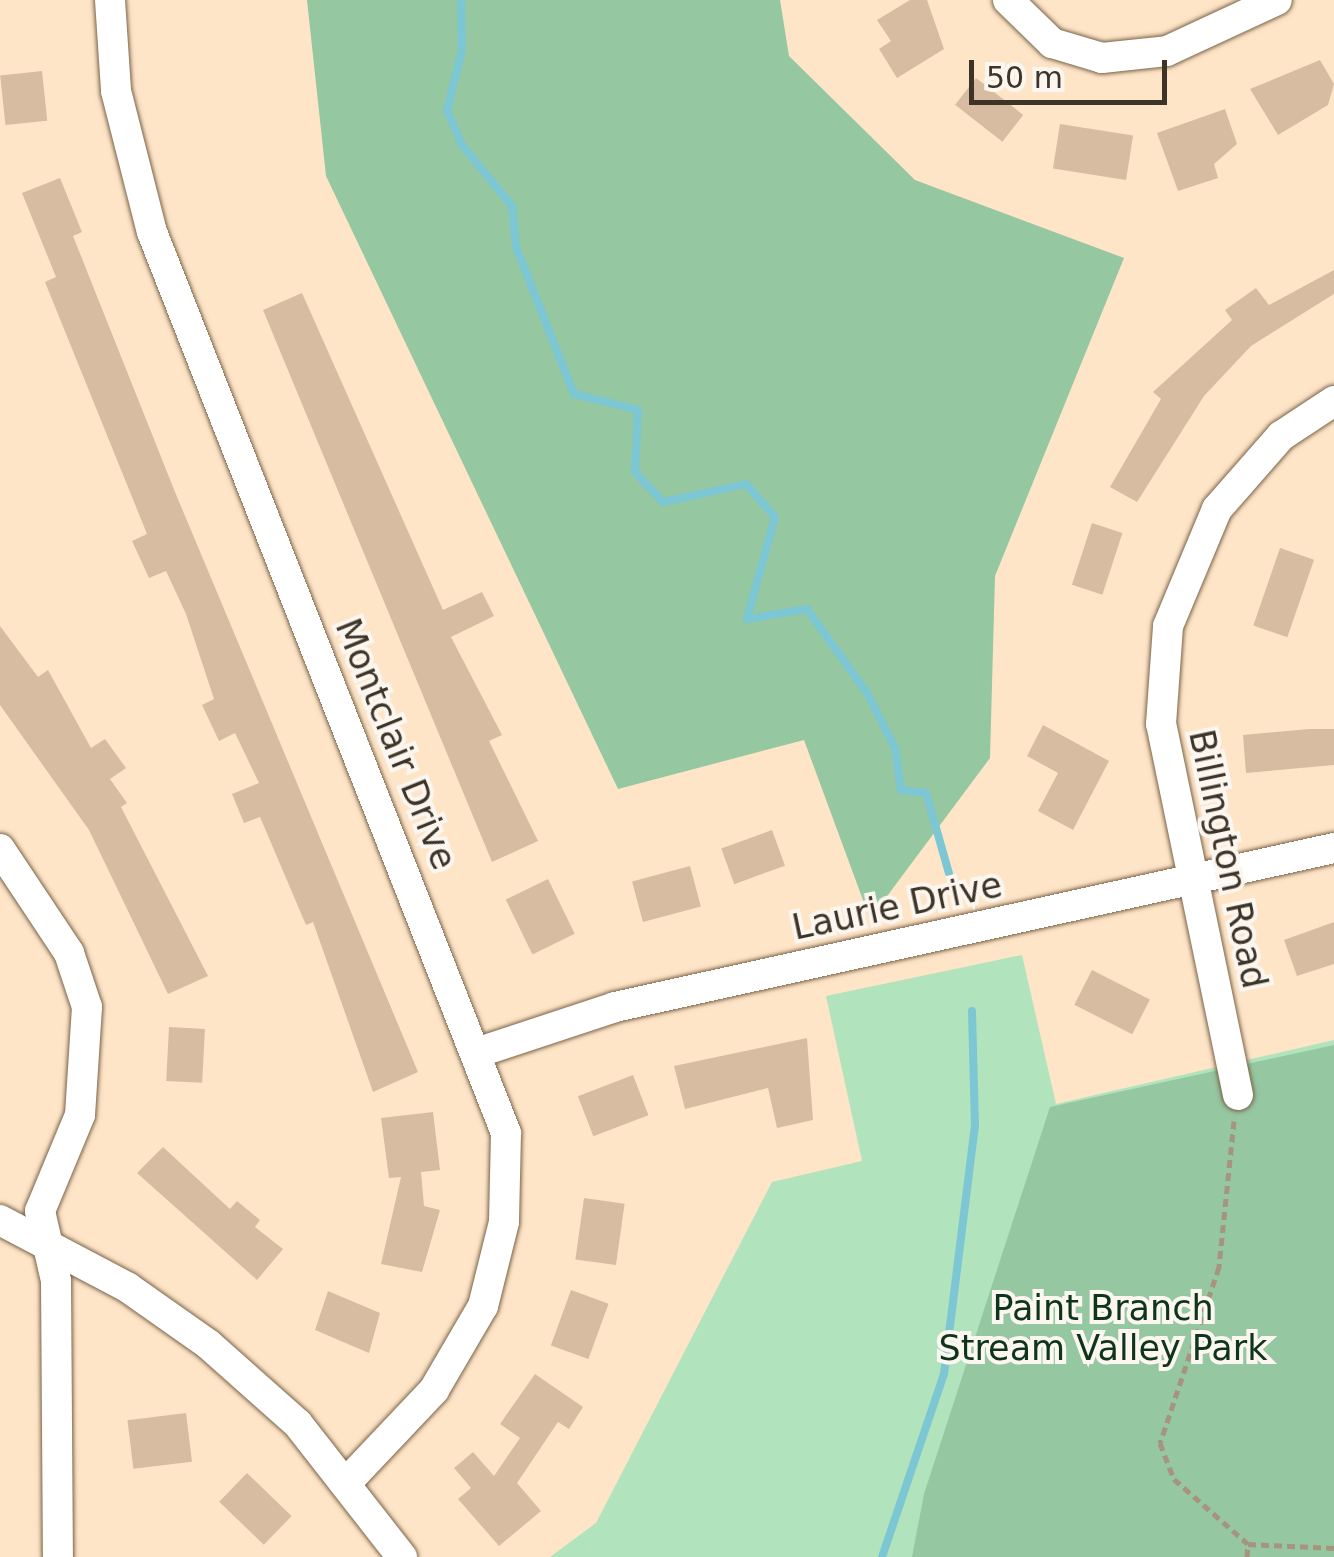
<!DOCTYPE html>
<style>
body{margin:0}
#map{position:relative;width:1334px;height:1557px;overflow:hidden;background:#ffe5c7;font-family:"DejaVu Sans",sans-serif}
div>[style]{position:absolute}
.green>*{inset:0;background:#b1e3bc}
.forest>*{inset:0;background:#95c7a0}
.stream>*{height:8px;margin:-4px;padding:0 4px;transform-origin:4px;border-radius:4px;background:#7dc6d3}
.building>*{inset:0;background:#d7bca1;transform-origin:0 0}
.path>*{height:5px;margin-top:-2.5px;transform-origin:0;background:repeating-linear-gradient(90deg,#a7947e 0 8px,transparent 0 13px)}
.roads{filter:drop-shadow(0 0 2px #796349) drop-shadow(0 0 2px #796349)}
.street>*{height:30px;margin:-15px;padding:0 15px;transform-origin:15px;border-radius:15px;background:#fff}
span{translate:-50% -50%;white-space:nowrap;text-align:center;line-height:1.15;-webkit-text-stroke:8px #fbf6f0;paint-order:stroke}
.street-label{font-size:35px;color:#3d3327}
.park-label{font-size:35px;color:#0e341a}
.scale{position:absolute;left:969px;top:60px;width:198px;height:45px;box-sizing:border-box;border:5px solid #3d3327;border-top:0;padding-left:12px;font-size:30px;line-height:35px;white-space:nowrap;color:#3d3327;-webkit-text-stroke:8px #fbf6f0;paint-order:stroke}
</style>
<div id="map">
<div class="green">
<div style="clip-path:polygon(1022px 955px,1056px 1104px,1334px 1040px,1334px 1557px,550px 1557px,596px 1523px,772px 1182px,862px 1161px,826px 996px)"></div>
</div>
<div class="forest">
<div style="clip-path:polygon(307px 0,780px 0,789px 56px,915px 180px,1124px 258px,995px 576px,990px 758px,870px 919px,804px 740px,618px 789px,326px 176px)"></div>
<div style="clip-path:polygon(1334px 1045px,1334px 1557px,912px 1557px,924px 1494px,1050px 1107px)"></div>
</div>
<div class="stream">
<div style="left:461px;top:0;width:50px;rotate:88.9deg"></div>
<div style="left:462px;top:50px;width:62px;rotate:104deg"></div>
<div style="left:447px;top:110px;width:38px;rotate:67deg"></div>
<div style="left:462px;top:145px;width:79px;rotate:50.7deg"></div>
<div style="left:512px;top:206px;width:41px;rotate:84.4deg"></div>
<div style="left:516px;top:247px;width:158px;rotate:68.5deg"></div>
<div style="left:574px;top:394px;width:66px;rotate:14deg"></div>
<div style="left:638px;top:410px;width:62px;rotate:92.8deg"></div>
<div style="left:635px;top:472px;width:41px;rotate:47deg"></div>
<div style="left:663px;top:502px;width:85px;rotate:-12.2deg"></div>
<div style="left:746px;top:484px;width:44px;rotate:48.7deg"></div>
<div style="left:775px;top:517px;width:106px;rotate:105.4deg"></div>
<div style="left:747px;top:619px;width:61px;rotate:-9.5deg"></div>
<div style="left:807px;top:609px;width:103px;rotate:54.5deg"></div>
<div style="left:867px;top:693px;width:62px;rotate:63deg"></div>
<div style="left:895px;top:748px;width:42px;rotate:81.9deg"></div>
<div style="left:901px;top:790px;width:25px;rotate:7deg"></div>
<div style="left:926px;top:793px;width:83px;rotate:74deg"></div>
<div style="left:882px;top:1557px;width:193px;rotate:-71.3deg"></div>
<div style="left:944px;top:1374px;width:250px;rotate:-82.9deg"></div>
<div style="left:975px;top:1126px;width:115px;rotate:-91.5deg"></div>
</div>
<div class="building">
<div style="clip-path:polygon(910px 0,927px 0,944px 49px,897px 78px,879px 49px,891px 41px,877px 20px)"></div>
<div style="clip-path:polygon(1320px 60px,1334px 84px,1328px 105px,1278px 135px,1250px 89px)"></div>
<div style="left:42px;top:71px;width:50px;height:42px;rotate:84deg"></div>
<div style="left:976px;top:78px;width:60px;height:34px;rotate:38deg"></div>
<div style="clip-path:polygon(1225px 109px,1237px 144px,1214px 164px,1218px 178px,1178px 191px,1157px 133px)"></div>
<div style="left:1060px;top:124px;width:74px;height:45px;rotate:9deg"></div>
<div style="clip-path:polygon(60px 178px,82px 232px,73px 236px,175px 492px,418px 1072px,373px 1092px,313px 922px,306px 925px,260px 817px,244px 823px,232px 794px,259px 783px,235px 733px,219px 741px,202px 705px,214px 699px,186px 614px,166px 571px,149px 578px,132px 541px,147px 534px,45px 282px,56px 277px,22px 193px)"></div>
<div style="clip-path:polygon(1334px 270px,1334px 294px,1251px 346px,1204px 396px,1137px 502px,1110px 487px,1161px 399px,1153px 392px,1232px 320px,1225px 310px,1256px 288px,1269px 305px)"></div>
<div style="clip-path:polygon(302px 293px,443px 610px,482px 592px,494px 616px,451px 637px,502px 735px,489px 741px,538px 841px,492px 862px,263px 310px)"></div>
<div style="left:1092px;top:523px;width:32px;height:65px;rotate:18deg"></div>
<div style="left:1280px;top:548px;width:36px;height:82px;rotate:19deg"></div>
<div style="clip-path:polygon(0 626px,38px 677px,48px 670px,91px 748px,105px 739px,126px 768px,110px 779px,127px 803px,121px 807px,208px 976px,168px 994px,89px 830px,0 705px)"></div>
<div style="clip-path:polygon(1043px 725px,1109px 761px,1073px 830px,1038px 811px,1058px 773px,1027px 756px)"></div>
<div style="clip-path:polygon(1309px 729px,1334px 729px,1334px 765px,1246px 773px,1243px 735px)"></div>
<div style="left:772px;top:830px;width:38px;height:54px;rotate:70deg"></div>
<div style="left:690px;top:866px;width:42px;height:60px;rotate:75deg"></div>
<div style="left:548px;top:879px;width:61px;height:47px;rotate:64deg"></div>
<div style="clip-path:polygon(1334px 922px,1334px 964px,1297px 976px,1284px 940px)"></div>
<div style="left:1092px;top:970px;width:65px;height:39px;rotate:27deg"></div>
<div style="left:169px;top:1027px;width:36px;height:54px;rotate:3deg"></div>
<div style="clip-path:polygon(807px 1038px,813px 1120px,777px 1128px,768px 1088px,685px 1109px,674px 1066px)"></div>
<div style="left:633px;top:1075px;width:43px;height:59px;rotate:69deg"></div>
<div style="clip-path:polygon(433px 1112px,440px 1170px,421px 1172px,424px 1206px,440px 1210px,422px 1272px,381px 1264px,401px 1177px,389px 1178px,381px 1118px)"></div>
<div style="clip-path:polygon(163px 1147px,230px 1209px,237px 1201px,260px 1220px,255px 1227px,283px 1249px,257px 1280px,137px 1173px)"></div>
<div style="left:584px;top:1198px;width:41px;height:62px;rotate:8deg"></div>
<div style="left:571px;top:1290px;width:40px;height:59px;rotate:20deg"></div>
<div style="clip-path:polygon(328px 1291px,380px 1313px,369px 1353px,315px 1330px)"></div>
<div style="clip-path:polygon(535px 1374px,583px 1407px,569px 1429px,558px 1422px,517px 1483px,541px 1511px,499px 1546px,458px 1499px,471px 1488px,454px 1468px,473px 1452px,494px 1476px,520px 1438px,500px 1424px)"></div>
<div style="left:186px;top:1413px;width:49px;height:59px;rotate:83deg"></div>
<div style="left:247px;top:1473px;width:62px;height:40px;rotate:44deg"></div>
</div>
<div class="path">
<div style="left:1234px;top:1121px;width:147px;rotate:95.9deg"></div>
<div style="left:1219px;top:1267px;width:186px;rotate:108.5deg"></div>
<div style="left:1160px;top:1443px;width:39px;rotate:69deg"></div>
<div style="left:1174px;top:1479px;width:98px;rotate:41.3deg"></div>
<div style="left:1247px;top:1557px;width:13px;rotate:-86deg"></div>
<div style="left:1248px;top:1544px;width:86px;rotate:2.7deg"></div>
</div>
<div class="roads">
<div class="street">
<div style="left:110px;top:0;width:91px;rotate:86.2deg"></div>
<div style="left:116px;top:91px;width:146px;rotate:75.7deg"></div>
<div style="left:152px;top:232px;width:968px;rotate:68.55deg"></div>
<div style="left:506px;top:1133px;width:89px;rotate:91.3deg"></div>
<div style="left:504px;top:1222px;width:87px;rotate:104deg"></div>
<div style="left:483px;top:1306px;width:97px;rotate:120.3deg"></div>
<div style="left:434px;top:1390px;width:127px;rotate:133.4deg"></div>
<div style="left:1008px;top:0;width:62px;rotate:44.3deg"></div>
<div style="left:1052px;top:43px;width:52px;rotate:16.7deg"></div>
<div style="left:1102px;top:58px;width:65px;rotate:-6.1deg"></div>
<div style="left:1167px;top:51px;width:121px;rotate:-24.9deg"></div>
<div style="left:0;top:849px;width:125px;rotate:56.4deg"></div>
<div style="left:69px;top:953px;width:57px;rotate:71.6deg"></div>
<div style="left:87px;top:1007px;width:108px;rotate:93.7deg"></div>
<div style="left:80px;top:1115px;width:104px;rotate:112.6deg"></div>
<div style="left:40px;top:1211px;width:72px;rotate:77.1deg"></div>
<div style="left:56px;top:1281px;width:276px;rotate:89.6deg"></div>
<div style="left:479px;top:1052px;width:143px;rotate:-18.3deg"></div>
<div style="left:615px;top:1007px;width:736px;rotate:-12.47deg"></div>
<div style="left:1238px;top:1095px;width:379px;rotate:-101.7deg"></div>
<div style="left:1161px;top:724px;width:98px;rotate:-85.9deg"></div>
<div style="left:1168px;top:626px;width:127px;rotate:-67.3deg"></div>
<div style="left:1217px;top:509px;width:97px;rotate:-48.8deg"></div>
<div style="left:1281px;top:436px;width:64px;rotate:-33.4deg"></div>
<div style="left:0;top:1220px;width:144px;rotate:27.8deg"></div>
<div style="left:127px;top:1287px;width:99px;rotate:35.1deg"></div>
<div style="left:208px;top:1344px;width:120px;rotate:41.6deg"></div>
<div style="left:298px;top:1424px;width:169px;rotate:52deg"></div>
</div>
</div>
<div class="street-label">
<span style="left:396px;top:744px;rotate:68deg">Montclair Drive</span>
<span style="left:1228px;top:859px;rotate:78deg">Billington Road</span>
<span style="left:897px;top:906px;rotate:-12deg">Laurie Drive</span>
</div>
<div class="park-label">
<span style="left:1103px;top:1328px">Paint Branch<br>Stream Valley Park</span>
</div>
<div class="scale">50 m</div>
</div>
